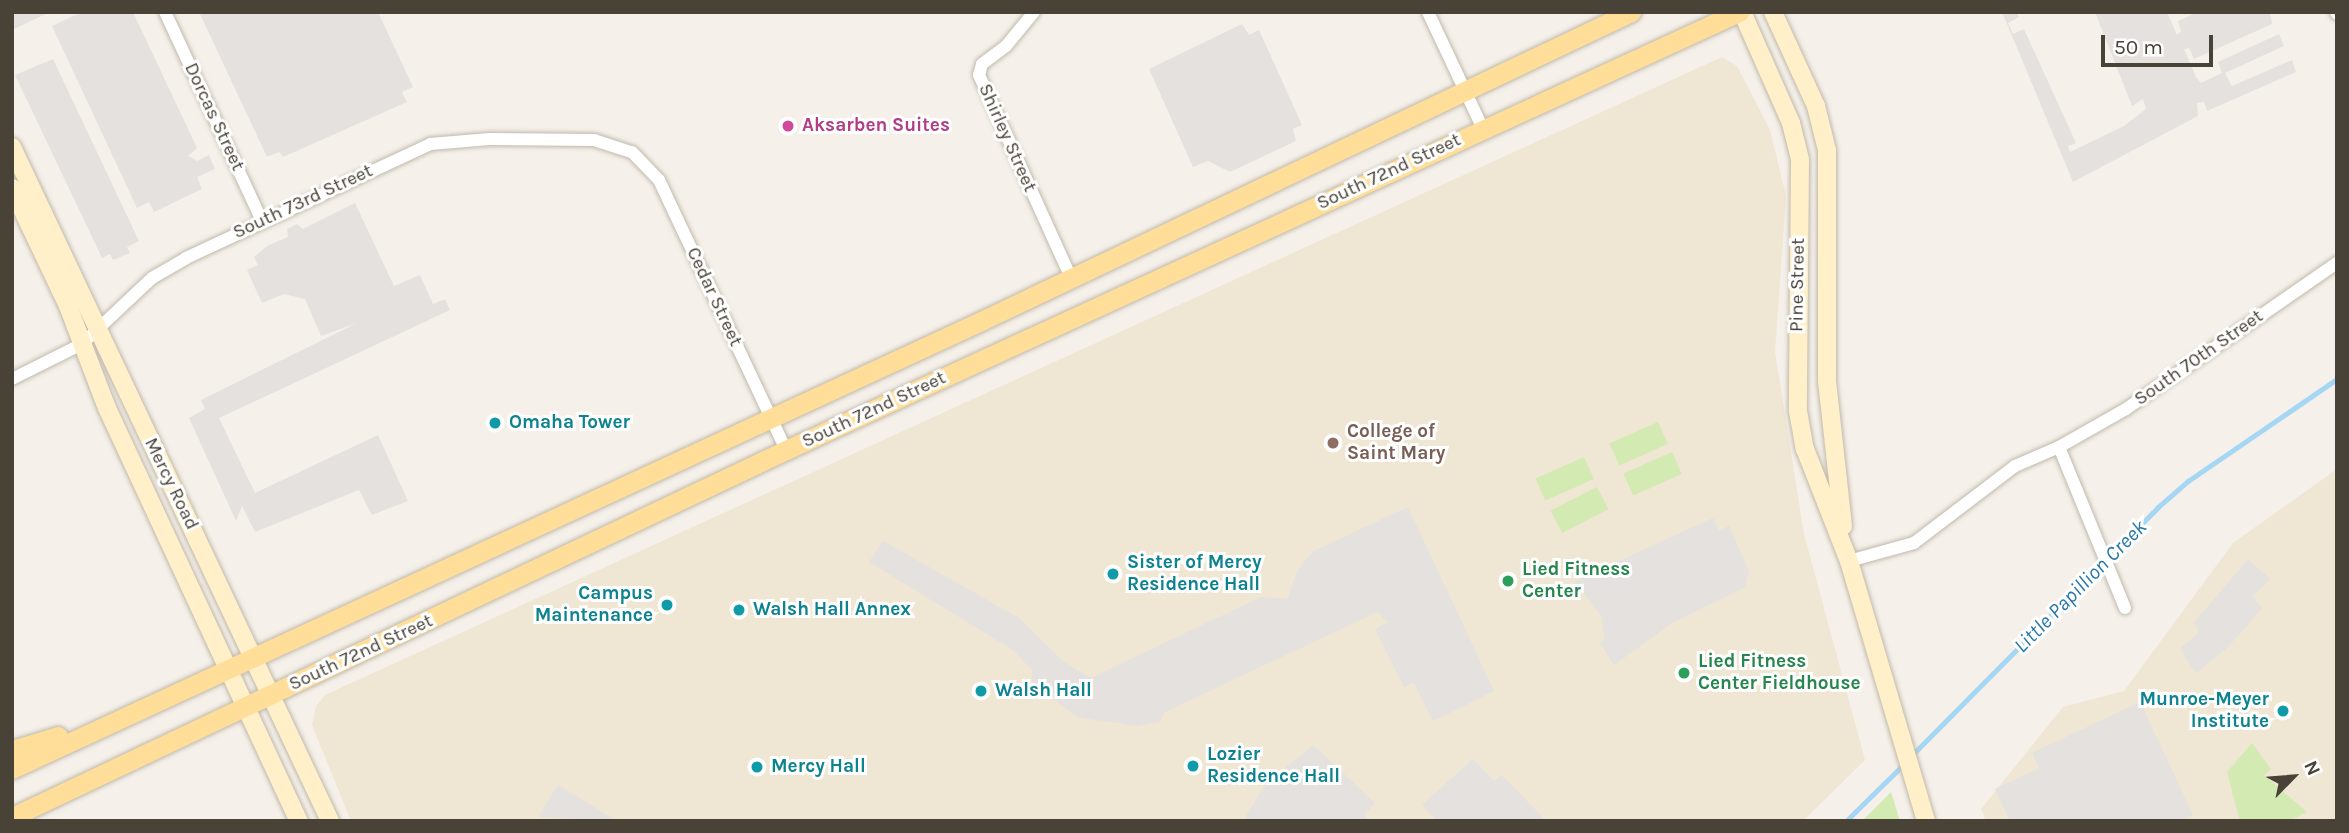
<!DOCTYPE html>
<style>
body{margin:0}
#map{position:relative;width:2349px;height:833px;overflow:hidden;background:#f5f1ea;font-family:Karla,sans-serif}
div>[style]{position:absolute}
.education>*{inset:0;background:#efe6d3}
.green>*{inset:0;background:#d3eab2;transform-origin:0 0}
.parking>*{inset:0;background:#e4e1de}
.stream>*{height:4.5px;margin:-2.25px;padding:0 2.25px;transform-origin:2.25px;border-radius:2.25px;background:#a5d6f3}
.roads{filter:drop-shadow(0 0 2px #c1b9ac) drop-shadow(0 0 2px #c1b9ac)}
.street>*{height:12px;margin:-6px;padding:0 6px;transform-origin:6px;border-radius:6px;background:#fff}
.secondary>*{height:18px;margin:-9px;padding:0 9px;transform-origin:9px;border-radius:9px;background:#fff0ca}
.primary>*{height:19px;margin:-9.5px;padding:0 9.5px;transform-origin:9.5px;border-radius:9.5px;background:#ffde99}
.dots>*{width:19px;height:19px;translate:-50% -50%;box-sizing:border-box;border:4px solid #fff;border-radius:50%}
span{translate:-50% -50%;white-space:nowrap;text-align:center;line-height:1.15;-webkit-text-stroke:6px #fff;paint-order:stroke}
.street-label{font-size:19px;color:#494237}
.hotel-label{font-size:19px;color:#b23c85;font-weight:700}
.left{translate:0 -50%;text-align:left}
.culture-label{font-size:19px;color:#0d838f;font-weight:700}
.right{translate:-100% -50%;text-align:right}
.education-label{font-size:19px;color:#785e54;font-weight:700}
.leisure-label{font-size:19px;color:#27864d;font-weight:700}
.water-label{font-size:21px;color:#2978a9;font-style:italic}
.frame{position:absolute;inset:0;border:14px solid #494237;pointer-events:none}
.north{position:absolute;left:2258px;top:742px;width:70px;height:70px;-webkit-text-stroke:5px #fff;paint-order:stroke;rotate:65deg;font-size:19px;font-weight:700;line-height:28px;text-align:center;color:#494237}
.north::after{content:'';display:block;margin:auto;width:24px;height:32px;background:#494237;clip-path:polygon(50% 0,100% 100%,50% 72%,0 100%)}
.scale{position:absolute;left:2101px;top:35px;width:112px;height:32px;box-sizing:border-box;border:4px solid #494237;border-top:0;padding-left:9px;font-size:21px;line-height:24px;white-space:nowrap;color:#494237;-webkit-text-stroke:5px #fff;paint-order:stroke}
</style>
<div id="map">
<div class="education">
<div style="clip-path:polygon(1722px 57px,1737px 66px,1770px 130px,1786px 196px,1775px 352px,1804px 534px,1865px 760px,1803px 821px,351px 821px,312px 725px,316px 706px,325px 695px)"></div>
<div style="clip-path:polygon(2337px 469px,2337px 821px,1986px 821px,1981px 809px,2063px 707px,2124px 691px,2233px 543px)"></div>
</div>
<div class="green">
<div style="left:1658px;top:422px;width:24px;height:53px;rotate:66deg"></div>
<div style="left:1672px;top:452px;width:24px;height:53px;rotate:66deg"></div>
<div style="left:1584px;top:457px;width:24px;height:53px;rotate:66deg"></div>
<div style="left:1597px;top:487px;width:25px;height:52px;rotate:63deg"></div>
<div style="clip-path:polygon(2252px 743px,2271px 769px,2264px 775px,2307px 812px,2289px 821px,2240px 821px,2227px 772px)"></div>
<div style="clip-path:polygon(1891px 792px,1900px 821px,1862px 821px)"></div>
</div>
<div class="parking">
<div style="clip-path:polygon(50px 12px,12px 30px,12px 14px)"></div>
<div style="clip-path:polygon(82px 12px,133px 12px,197px 148px,188px 156px,197px 161px,209px 155px,215px 169px,197px 177px,202px 189px,154px 212px,149px 202px,137px 208px,52px 26px)"></div>
<div style="clip-path:polygon(199px 12px,378px 12px,413px 87px,402px 92px,407px 102px,283px 157px,279px 152px,267px 157px)"></div>
<div style="clip-path:polygon(2002px 12px,2016px 12px,2019px 17px,2008px 23px,2013px 34px,2024px 29px,2076px 143px,2068px 146px,2070px 152px,2124px 126px,2146px 109px,2143px 99px,2132px 106px,2095px 12px,2167px 12px,2177px 35px,2181px 31px,2178px 21px,2198px 12px,2270px 12px,2272px 24px,2194px 59px,2189px 48px,2184px 49px,2196px 77px,2201px 83px,2222px 73px,2218px 62px,2279px 34px,2284px 46px,2225px 73px,2232px 86px,2292px 60px,2296px 72px,2207px 111px,2204px 102px,2197px 103px,2198px 116px,2073px 182px)"></div>
<div style="clip-path:polygon(1242px 24px,1249px 35px,1259px 30px,1302px 125px,1293px 129px,1296px 141px,1230px 172px,1208px 161px,1193px 167px,1149px 69px)"></div>
<div style="clip-path:polygon(53px 59px,139px 241px,127px 247px,130px 253px,113px 260px,110px 254px,102px 258px,15px 75px)"></div>
<div style="clip-path:polygon(355px 203px,394px 286px,420px 275px,433px 304px,445px 299px,450px 310px,219px 418px,255px 493px,378px 435px,408px 501px,372px 515px,359px 490px,255px 532px,242px 506px,236px 521px,189px 418px,205px 409px,201px 400px,357px 323px,321px 336px,305px 299px,284px 294px,262px 303px,247px 270px,258px 265px,254px 257px,267px 246px,288px 237px,287px 229px,297px 224px,303px 229px)"></div>
<div style="clip-path:polygon(1408px 507px,1494px 691px,1433px 721px,1414px 683px,1404px 687px,1375px 629px,1388px 622px,1377px 612px,1165px 712px,1159px 722px,1137px 726px,1077px 717px,1032px 683px,1032px 670px,1013px 650px,869px 562px,883px 541px,1019px 618px,1064px 662px,1091px 678px,1261px 597px,1288px 599px,1296px 573px,1312px 552px)"></div>
<div style="clip-path:polygon(1713px 518px,1719px 531px,1729px 526px,1749px 571px,1745px 587px,1672px 623px,1614px 665px,1600px 643px,1605px 639px,1601px 616px,1575px 581px)"></div>
<div style="clip-path:polygon(2248px 559px,2270px 579px,2253px 596px,2262px 608px,2228px 647px,2196px 673px,2180px 649px,2199px 632px,2194px 623px)"></div>
<div style="clip-path:polygon(2140px 702px,2193px 815px,2182px 821px,2010px 821px,1995px 789px,2039px 768px,2032px 753px)"></div>
<div style="clip-path:polygon(1313px 745px,1375px 803px,1364px 815px,1370px 821px,1243px 821px,1266px 784px)"></div>
<div style="clip-path:polygon(1473px 759px,1494px 781px,1502px 775px,1546px 821px,1437px 821px,1422px 805px)"></div>
<div style="clip-path:polygon(558px 785px,617px 821px,538px 817px)"></div>
</div>
<div class="stream">
<div style="left:1912px;top:755px;width:348px;rotate:-45.2deg"></div>
<div style="left:2157px;top:508px;width:41px;rotate:-41.1deg"></div>
<div style="left:2188px;top:481px;width:181px;rotate:-34.4deg"></div>
<div style="left:1846px;top:821px;width:81px;rotate:-44.5deg"></div>
</div>
<div class="roads">
<div class="street">
<div style="left:165px;top:12px;width:230px;rotate:65.1deg"></div>
<div style="left:1034px;top:12px;width:44px;rotate:129.5deg"></div>
<div style="left:1006px;top:46px;width:30px;rotate:143deg"></div>
<div style="left:982px;top:64px;width:11px;rotate:105deg"></div>
<div style="left:979px;top:75px;width:223px;rotate:65.6deg"></div>
<div style="left:1428px;top:12px;width:129px;rotate:64.8deg"></div>
<div style="left:2336px;top:12px;width:2px;rotate:63deg"></div>
<div style="left:12px;top:379px;width:78px;rotate:-26.6deg"></div>
<div style="left:82px;top:344px;width:96px;rotate:-43.3deg"></div>
<div style="left:152px;top:278px;width:39px;rotate:-30deg"></div>
<div style="left:186px;top:258px;width:269px;rotate:-25deg"></div>
<div style="left:430px;top:144px;width:60px;rotate:-4.8deg"></div>
<div style="left:490px;top:139px;width:104px;rotate:0.6deg"></div>
<div style="left:594px;top:140px;width:40px;rotate:18deg"></div>
<div style="left:632px;top:152px;width:39px;rotate:46deg"></div>
<div style="left:659px;top:180px;width:298px;rotate:64.8deg"></div>
<div style="left:2059px;top:447px;width:77px;rotate:-29.6deg"></div>
<div style="left:2126px;top:409px;width:257px;rotate:-34.7deg"></div>
<div style="left:1849px;top:561px;width:67px;rotate:-15.5deg"></div>
<div style="left:1914px;top:543px;width:127px;rotate:-37.3deg"></div>
<div style="left:2015px;top:466px;width:48px;rotate:-23.4deg"></div>
<div style="left:2059px;top:447px;width:174px;rotate:67.7deg"></div>
</div>
<div class="secondary">
<div style="left:1742px;top:12px;width:121px;rotate:66.2deg"></div>
<div style="left:1791px;top:123px;width:38px;rotate:76deg"></div>
<div style="left:1800px;top:160px;width:251px;rotate:90.5deg"></div>
<div style="left:1798px;top:411px;width:39px;rotate:80deg"></div>
<div style="left:1805px;top:449px;width:120px;rotate:68.6deg"></div>
<div style="left:1849px;top:561px;width:271px;rotate:73.5deg"></div>
<div style="left:1773px;top:12px;width:103px;rotate:65.4deg"></div>
<div style="left:1816px;top:106px;width:45px;rotate:76deg"></div>
<div style="left:1827px;top:150px;width:231px;rotate:90deg"></div>
<div style="left:1827px;top:381px;width:146px;rotate:83.7deg"></div>
<div style="left:12px;top:147px;width:745px;rotate:64.74deg"></div>
<div style="left:12px;top:188px;width:131px;rotate:64.6deg"></div>
<div style="left:68px;top:306px;width:109px;rotate:69.1deg"></div>
<div style="left:107px;top:408px;width:455px;rotate:65.1deg"></div>
</div>
<div class="primary">
<div style="left:12px;top:750px;width:48px;rotate:-16.9deg"></div>
<div style="left:12px;top:769px;width:1068px;rotate:-24.81deg"></div>
<div style="left:981px;top:321px;width:720px;rotate:-25.43deg"></div>
<div style="left:12px;top:817px;width:857px;rotate:-25.37deg"></div>
<div style="left:786px;top:450px;width:1049px;rotate:-24.68deg"></div>
</div>
</div>
<div class="dots">
<div style="left:788px;top:126px;background:#d1479c"></div>
<div style="left:495px;top:423px;background:#0f9aa8"></div>
<div style="left:1333px;top:443px;background:#8d6e63"></div>
<div style="left:1113px;top:574px;background:#0f9aa8"></div>
<div style="left:1508px;top:581px;background:#2e9e5b"></div>
<div style="left:667px;top:605px;background:#0f9aa8"></div>
<div style="left:739px;top:610px;background:#0f9aa8"></div>
<div style="left:1684px;top:673px;background:#2e9e5b"></div>
<div style="left:981px;top:691px;background:#0f9aa8"></div>
<div style="left:2283px;top:711px;background:#0f9aa8"></div>
<div style="left:1193px;top:766px;background:#0f9aa8"></div>
<div style="left:757px;top:767px;background:#0f9aa8"></div>
</div>
<div class="street-label">
<span style="left:214px;top:117px;rotate:65deg">Dorcas Street</span>
<span style="left:1007px;top:138px;rotate:66deg">Shirley Street</span>
<span style="left:1389px;top:172px;rotate:-25deg">South 72nd Street</span>
<span style="left:303px;top:202px;rotate:-25deg">South 73rd Street</span>
<span style="left:1798px;top:285px;rotate:-89deg">Pine Street</span>
<span style="left:714px;top:297px;rotate:65deg">Cedar Street</span>
<span style="left:2199px;top:358px;rotate:-35deg">South 70th Street</span>
<span style="left:874px;top:410px;rotate:-25deg">South 72nd Street</span>
<span style="left:171px;top:484px;rotate:64deg">Mercy Road</span>
<span style="left:361px;top:653px;rotate:-25deg">South 72nd Street</span>
</div>
<div class="hotel-label">
<span class="left" style="left:802px;top:126px">Aksarben Suites</span>
</div>
<div class="culture-label">
<span class="left" style="left:509px;top:423px">Omaha Tower</span>
<span class="left" style="left:1127px;top:574px">Sister of Mercy<br>Residence Hall</span>
<span class="right" style="left:653px;top:605px">Campus<br>Maintenance</span>
<span class="left" style="left:753px;top:610px">Walsh Hall Annex</span>
<span class="left" style="left:995px;top:691px">Walsh Hall</span>
<span class="right" style="left:2269px;top:711px">Munroe-Meyer<br>Institute</span>
<span class="left" style="left:1207px;top:766px">Lozier<br>Residence Hall</span>
<span class="left" style="left:771px;top:767px">Mercy Hall</span>
</div>
<div class="education-label">
<span class="left" style="left:1347px;top:443px">College of<br>Saint Mary</span>
</div>
<div class="leisure-label">
<span class="left" style="left:1522px;top:581px">Lied Fitness<br>Center</span>
<span class="left" style="left:1698px;top:673px">Lied Fitness<br>Center Fieldhouse</span>
</div>
<div class="water-label">
<span style="left:2080px;top:586px;rotate:-45deg">Little Papillion Creek</span>
</div>
<div class="frame"></div>
<div class="north">N</div>
<div class="scale">50 m</div>
</div>
